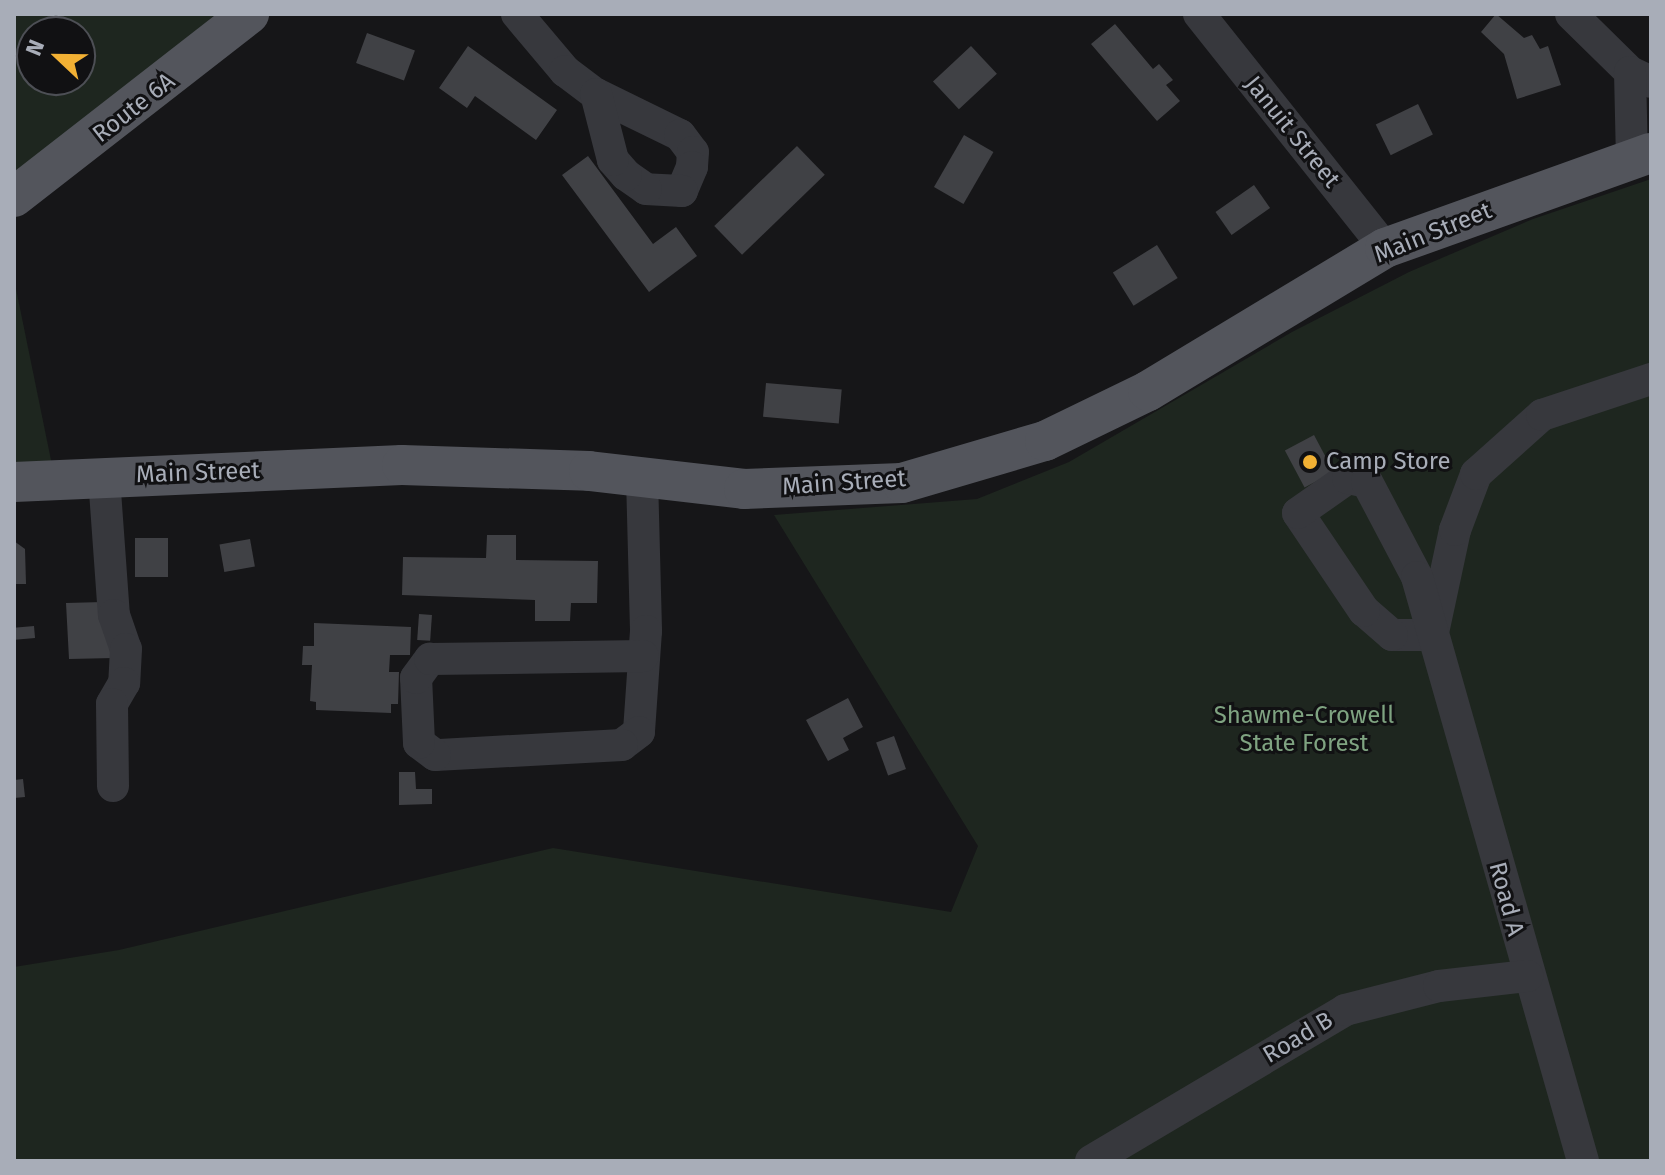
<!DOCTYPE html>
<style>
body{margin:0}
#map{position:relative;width:1665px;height:1175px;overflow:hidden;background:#161618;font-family:"Fira Sans",sans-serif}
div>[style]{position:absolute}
.green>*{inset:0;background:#1e261f}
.building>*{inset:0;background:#404145;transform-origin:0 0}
.minor>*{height:32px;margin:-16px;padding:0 16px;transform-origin:16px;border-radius:16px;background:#37383d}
.major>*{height:40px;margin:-20px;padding:0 20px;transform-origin:20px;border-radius:20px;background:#53555c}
.dots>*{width:22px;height:22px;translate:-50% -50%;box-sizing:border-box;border:4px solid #111113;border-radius:50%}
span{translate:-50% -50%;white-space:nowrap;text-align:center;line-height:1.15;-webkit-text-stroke:6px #111113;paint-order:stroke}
.street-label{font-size:24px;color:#a8adb8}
.poi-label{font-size:24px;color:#a8adb8}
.left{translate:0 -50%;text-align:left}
.park-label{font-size:24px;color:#7fa381}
.frame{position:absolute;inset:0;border:16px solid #a8adb8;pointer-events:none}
.north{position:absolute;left:16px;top:16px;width:80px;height:80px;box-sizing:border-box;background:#111113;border:2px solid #4d4f55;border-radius:50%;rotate:292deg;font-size:22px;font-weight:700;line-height:32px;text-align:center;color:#a8adb8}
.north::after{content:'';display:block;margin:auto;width:28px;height:36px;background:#f2b134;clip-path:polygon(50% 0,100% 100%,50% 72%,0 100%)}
</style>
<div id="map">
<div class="green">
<div style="clip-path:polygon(evenodd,14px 14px,217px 14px,14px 174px,14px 14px,32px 32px,80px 32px,80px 80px,32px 80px,32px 32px)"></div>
<div style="clip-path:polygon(1651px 179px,1651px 1161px,14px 1161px,14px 967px,119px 950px,553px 848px,951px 912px,978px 846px,774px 515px,977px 499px,1069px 462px,1292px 332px,1409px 272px,1533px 219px)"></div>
<div style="clip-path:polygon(14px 279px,52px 465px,14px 466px)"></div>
</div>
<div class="building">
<div style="clip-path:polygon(1496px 14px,1524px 38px,1532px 35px,1540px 49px,1548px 46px,1561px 85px,1517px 99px,1504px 54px,1481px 32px)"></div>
<div style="clip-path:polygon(1115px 24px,1153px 69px,1159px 64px,1173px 80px,1166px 85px,1180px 101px,1157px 121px,1091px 44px)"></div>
<div style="left:367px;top:33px;width:51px;height:32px;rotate:20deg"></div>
<div style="clip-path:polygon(468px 46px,557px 110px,536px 140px,475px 96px,467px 108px,439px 88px)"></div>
<div style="left:971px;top:46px;width:38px;height:52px;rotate:47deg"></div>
<div style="left:1418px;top:104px;width:34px;height:47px;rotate:64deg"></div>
<div style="left:964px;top:135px;width:34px;height:60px;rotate:30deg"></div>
<div style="left:797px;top:146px;width:40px;height:115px;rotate:46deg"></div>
<div style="clip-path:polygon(588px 156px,653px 244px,676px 227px,697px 256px,649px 292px,562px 175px)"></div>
<div style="left:1254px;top:185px;width:28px;height:47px;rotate:55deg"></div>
<div style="left:1157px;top:245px;width:39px;height:52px;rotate:58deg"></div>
<div style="left:766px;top:383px;width:76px;height:34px;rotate:5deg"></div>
<div style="left:1314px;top:435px;width:42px;height:33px;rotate:62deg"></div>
<div style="clip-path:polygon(487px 535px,516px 535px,516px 560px,598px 561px,597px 603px,571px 603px,570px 621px,535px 621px,535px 600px,402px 595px,403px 557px,486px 558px)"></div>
<div style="left:135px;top:538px;width:33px;height:39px"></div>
<div style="left:250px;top:539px;width:28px;height:31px;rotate:80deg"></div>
<div style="clip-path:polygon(14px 541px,25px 549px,26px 584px,14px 584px)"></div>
<div style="clip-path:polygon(103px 602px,104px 635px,113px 635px,114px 658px,69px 659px,66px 603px)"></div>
<div style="left:419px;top:614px;width:13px;height:26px;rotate:4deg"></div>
<div style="clip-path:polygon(314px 623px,411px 627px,410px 655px,390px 655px,389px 672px,399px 672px,398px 704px,391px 704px,391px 713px,316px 710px,316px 702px,310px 701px,312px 665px,302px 665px,303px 646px,314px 646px)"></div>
<div style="left:34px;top:626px;width:12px;height:20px;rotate:85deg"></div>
<div style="clip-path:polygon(848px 698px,863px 727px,843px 738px,849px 750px,828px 761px,806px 720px)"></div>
<div style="left:894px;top:736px;width:35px;height:19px;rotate:70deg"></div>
<div style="clip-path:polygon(399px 772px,415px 772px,416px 789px,432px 789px,432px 804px,399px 805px)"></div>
<div style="clip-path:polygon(23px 779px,25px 797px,14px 798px,14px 780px)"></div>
</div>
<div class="minor">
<div style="left:517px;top:14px;width:75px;rotate:49.9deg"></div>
<div style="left:565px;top:71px;width:39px;rotate:37deg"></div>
<div style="left:596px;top:94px;width:93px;rotate:26deg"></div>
<div style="left:680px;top:135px;width:21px;rotate:53deg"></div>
<div style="left:693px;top:152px;width:15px;rotate:94deg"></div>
<div style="left:692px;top:167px;width:26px;rotate:113deg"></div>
<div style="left:682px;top:191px;width:36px;rotate:-177deg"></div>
<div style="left:646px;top:189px;width:24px;rotate:-145deg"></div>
<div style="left:626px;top:175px;width:20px;rotate:-131deg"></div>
<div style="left:613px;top:160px;width:68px;rotate:-104.4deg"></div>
<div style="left:1199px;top:14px;width:299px;rotate:51.5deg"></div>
<div style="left:1571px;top:14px;width:83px;rotate:44.5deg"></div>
<div style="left:1630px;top:72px;width:23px;rotate:25deg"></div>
<div style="left:1630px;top:72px;width:88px;rotate:88.7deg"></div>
<div style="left:104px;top:477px;width:138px;rotate:85.9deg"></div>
<div style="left:114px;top:615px;width:36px;rotate:71deg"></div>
<div style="left:126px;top:649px;width:34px;rotate:93deg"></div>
<div style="left:124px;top:683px;width:24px;rotate:120deg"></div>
<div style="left:112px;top:704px;width:82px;rotate:89.3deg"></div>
<div style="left:642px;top:477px;width:154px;rotate:88.5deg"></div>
<div style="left:646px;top:631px;width:101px;rotate:94deg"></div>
<div style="left:639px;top:732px;width:21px;rotate:143deg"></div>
<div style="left:622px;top:745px;width:187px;rotate:176.9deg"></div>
<div style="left:435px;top:755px;width:20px;rotate:-143deg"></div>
<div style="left:419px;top:743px;width:65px;rotate:-92.6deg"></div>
<div style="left:416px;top:678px;width:24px;rotate:-54deg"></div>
<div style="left:430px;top:659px;width:213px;rotate:-0.8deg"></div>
<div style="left:1434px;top:628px;width:100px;rotate:-77.9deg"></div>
<div style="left:1455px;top:530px;width:60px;rotate:-69.4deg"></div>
<div style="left:1476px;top:474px;width:89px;rotate:-41.8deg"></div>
<div style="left:1542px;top:415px;width:115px;rotate:-18.3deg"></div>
<div style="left:1433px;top:635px;width:41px;rotate:180deg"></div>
<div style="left:1392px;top:635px;width:37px;rotate:-139deg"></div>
<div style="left:1364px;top:611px;width:118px;rotate:-124deg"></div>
<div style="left:1298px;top:513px;width:61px;rotate:-35deg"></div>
<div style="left:1348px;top:478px;width:19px;rotate:12deg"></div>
<div style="left:1367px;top:482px;width:107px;rotate:62.2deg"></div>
<div style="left:1417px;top:577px;width:607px;rotate:74.13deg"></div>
<div style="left:1091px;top:1161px;width:295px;rotate:-30.7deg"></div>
<div style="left:1345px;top:1010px;width:97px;rotate:-14.3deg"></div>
<div style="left:1439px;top:986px;width:89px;rotate:-6.5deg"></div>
</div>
<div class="major">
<div style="left:14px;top:197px;width:298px;rotate:-37.9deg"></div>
<div style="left:14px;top:482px;width:388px;rotate:-2.5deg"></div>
<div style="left:402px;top:465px;width:187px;rotate:1.8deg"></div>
<div style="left:589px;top:471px;width:156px;rotate:6.6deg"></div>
<div style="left:744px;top:489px;width:158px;rotate:-2.2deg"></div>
<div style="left:902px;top:483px;width:149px;rotate:-16.4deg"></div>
<div style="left:1045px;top:441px;width:114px;rotate:-25.9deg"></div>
<div style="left:1148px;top:391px;width:277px;rotate:-31.1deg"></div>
<div style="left:1385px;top:248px;width:282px;rotate:-19.7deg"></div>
</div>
<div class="dots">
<div style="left:1310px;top:462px;background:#f2b134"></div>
</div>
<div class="street-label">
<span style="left:134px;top:108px;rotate:-38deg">Route 6A</span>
<span style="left:1292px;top:132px;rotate:51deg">Januit Street</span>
<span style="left:1433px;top:233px;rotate:-22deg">Main Street</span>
<span style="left:198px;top:473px;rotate:-2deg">Main Street</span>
<span style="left:844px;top:483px;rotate:-4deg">Main Street</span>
<span style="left:1506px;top:899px;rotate:75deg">Road A</span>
<span style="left:1298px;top:1038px;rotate:-31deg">Road B</span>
</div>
<div class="poi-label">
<span class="left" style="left:1326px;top:462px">Camp Store</span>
</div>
<div class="park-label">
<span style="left:1304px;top:730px">Shawme-Crowell<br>State Forest</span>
</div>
<div class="frame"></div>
<div class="north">N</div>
</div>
